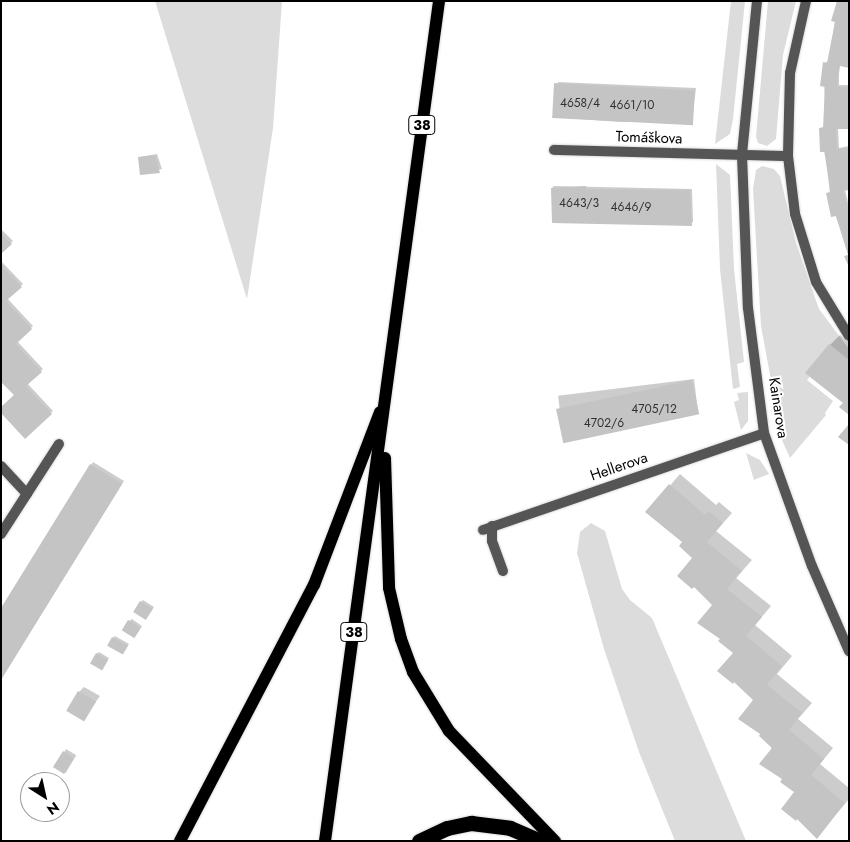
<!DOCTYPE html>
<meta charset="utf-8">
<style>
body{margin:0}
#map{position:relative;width:850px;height:842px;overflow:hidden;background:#fff;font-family:Jost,sans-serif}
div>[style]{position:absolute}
.green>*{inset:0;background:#dcdcdc}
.shadow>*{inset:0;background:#0003;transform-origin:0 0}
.building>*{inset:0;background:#c4c4c4;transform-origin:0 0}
.roads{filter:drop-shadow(0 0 1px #dbdbdb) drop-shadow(0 0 1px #dbdbdb)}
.lane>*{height:10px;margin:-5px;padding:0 5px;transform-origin:5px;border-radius:5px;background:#555}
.street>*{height:10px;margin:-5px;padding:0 5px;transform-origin:5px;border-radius:5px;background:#555}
.primary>*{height:12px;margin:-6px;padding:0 6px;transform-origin:6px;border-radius:6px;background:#000}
.highway>*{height:15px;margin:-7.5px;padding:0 7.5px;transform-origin:7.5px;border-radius:7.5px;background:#000}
span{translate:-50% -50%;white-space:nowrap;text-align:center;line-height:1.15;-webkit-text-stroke:4px #fff;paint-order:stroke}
.number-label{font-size:12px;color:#313131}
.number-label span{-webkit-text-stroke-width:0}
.shield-label span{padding:1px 4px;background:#fff;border:1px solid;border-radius:4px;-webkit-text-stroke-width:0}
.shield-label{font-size:14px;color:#000;font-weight:700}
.street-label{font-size:15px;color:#000}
.frame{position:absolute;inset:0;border:2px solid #000;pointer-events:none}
.north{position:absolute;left:20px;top:772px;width:50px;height:50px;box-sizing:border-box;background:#fff;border:1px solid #999;border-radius:50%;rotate:145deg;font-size:14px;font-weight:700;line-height:20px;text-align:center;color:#000}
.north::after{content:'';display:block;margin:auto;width:18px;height:22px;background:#000;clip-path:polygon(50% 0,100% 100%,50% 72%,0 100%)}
</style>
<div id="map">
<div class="green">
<div style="clip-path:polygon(155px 1px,282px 1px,273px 128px,247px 299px)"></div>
<div style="clip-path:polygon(731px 1px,745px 1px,733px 119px,730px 134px,715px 144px)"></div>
<div style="clip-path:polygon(768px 1px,796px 1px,783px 55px,776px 139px,767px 146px,758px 143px,756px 137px)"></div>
<div style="clip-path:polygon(716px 164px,730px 175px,734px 269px,744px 362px,737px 364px,740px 387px,733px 389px,720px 269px)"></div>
<div style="clip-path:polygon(762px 166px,774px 169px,780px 176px,796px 243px,819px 309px,849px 349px,849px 365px,831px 350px,807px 380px,833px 401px,825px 413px,826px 415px,790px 458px,782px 440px,761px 326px,753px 189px,756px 170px)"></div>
<div style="clip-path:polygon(748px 392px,748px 421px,741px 430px,734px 402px,739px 400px,737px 393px)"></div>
<div style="clip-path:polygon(746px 453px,760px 460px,769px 474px,754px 480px)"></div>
<div style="clip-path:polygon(591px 523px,605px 531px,622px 589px,630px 600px,652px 618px,746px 841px,675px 841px,639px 752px,604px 649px,577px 553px,580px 532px)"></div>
</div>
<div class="shadow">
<div style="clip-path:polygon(838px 1px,839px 85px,849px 85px,849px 128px,838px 128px,839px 148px,849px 146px,849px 189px,845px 190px,849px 206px,849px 252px,827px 193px,831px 191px,820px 128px,825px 126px,824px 63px,829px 61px)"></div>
<div style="clip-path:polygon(558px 82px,696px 88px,692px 121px,621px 122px,553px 117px)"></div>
<div style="clip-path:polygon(157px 154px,162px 169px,141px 173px,140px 157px)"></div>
<div style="clip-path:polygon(554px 186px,692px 189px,693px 222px,691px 224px,552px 188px)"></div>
<div style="clip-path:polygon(1px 229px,13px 241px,1px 252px)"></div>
<div style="clip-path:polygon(1px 261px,23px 284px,7px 298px,33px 326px,17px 341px,43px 369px,27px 383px,53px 411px,25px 437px,1px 348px)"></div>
<div style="clip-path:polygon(840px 335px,849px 342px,849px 413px,830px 345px)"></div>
<div style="left:694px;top:379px;width:34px;height:137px;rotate:83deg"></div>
<div style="clip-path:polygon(93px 462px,124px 481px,1px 679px,1px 611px)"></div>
<div style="clip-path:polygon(680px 474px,716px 505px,719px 502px,732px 513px,716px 531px,752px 560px,736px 578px,771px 606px,755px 625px,792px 656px,777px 674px,812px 703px,798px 719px,833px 748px,820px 764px,849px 788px,849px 799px,817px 837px,795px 792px,783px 779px,735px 653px,722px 639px,714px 605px,694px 585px,694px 558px,684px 542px,647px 512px)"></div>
<div style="clip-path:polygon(143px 600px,154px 607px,148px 616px,141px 602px)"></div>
<div style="clip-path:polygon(132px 619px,142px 626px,137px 634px,129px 621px)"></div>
<div style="clip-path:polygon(115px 636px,129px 644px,125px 651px,113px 638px)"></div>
<div style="clip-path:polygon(99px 652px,109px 658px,104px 666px,97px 654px)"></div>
<div style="clip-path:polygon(84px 687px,100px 696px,83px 720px,79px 692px)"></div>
<div style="left:66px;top:749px;width:12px;height:21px;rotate:31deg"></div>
</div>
<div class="building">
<div style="clip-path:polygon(837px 1px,849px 1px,849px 68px,840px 66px,837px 87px,849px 87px,849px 129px,836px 129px,837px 149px,849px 148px,849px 190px,843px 191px,849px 211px,849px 267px,844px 256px,848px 255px,836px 216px,831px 217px,826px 193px,830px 193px,825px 152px,820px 152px,819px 128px,823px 128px,825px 87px,820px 86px,823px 62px,827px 63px,835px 22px,831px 21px)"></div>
<div style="left:554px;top:83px;width:141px;height:35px;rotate:3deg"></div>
<div style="clip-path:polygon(155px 155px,160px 173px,140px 175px,138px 157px)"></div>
<div style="clip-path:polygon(586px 186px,586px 189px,690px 190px,692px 226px,552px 223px,551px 188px)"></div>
<div style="clip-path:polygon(1px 234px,12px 244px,1px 254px)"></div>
<div style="clip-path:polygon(1px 265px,22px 287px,6px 301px,32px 329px,16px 344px,42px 372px,26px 386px,52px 414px,25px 439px,1px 413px,1px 407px,14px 395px,1px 382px)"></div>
<div style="clip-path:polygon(829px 344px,849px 360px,849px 415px,839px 407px,843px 403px,805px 373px)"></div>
<div style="left:692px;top:380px;width:35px;height:139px;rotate:78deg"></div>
<div style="clip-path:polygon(849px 424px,849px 445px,838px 437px)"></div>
<div style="clip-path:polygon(90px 464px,122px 484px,1px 680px,1px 608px)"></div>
<div style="clip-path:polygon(669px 484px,705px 515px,708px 511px,723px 523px,707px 542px,742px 571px,727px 589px,762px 617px,746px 636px,782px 666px,767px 685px,802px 713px,789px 730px,824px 759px,811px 775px,845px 803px,817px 839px,797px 819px,796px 821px,781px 809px,794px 792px,780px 782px,782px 779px,759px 764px,772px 748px,759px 736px,760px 734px,738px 719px,753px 700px,734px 682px,733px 684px,717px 671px,733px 653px,718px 641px,720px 639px,697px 623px,712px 605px,694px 587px,692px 589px,677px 576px,692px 558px,679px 546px,682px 542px,645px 512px)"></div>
<div style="left:140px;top:601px;width:15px;height:13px;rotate:32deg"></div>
<div style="left:128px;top:620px;width:15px;height:12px;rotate:32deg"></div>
<div style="left:112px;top:637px;width:18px;height:10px;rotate:29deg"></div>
<div style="left:96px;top:653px;width:14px;height:12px;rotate:30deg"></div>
<div style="left:78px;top:691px;width:21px;height:23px;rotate:31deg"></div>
<div style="left:63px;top:751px;width:13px;height:19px;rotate:32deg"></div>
</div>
<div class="roads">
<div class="lane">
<div style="left:492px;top:526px;width:15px;rotate:90deg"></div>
<div style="left:492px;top:541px;width:32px;rotate:70deg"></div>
</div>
<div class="street">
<div style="left:757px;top:1px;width:155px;rotate:95.6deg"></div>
<div style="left:742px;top:155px;width:153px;rotate:87.8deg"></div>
<div style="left:748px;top:308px;width:126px;rotate:82.7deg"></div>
<div style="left:764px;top:433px;width:141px;rotate:70.2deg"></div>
<div style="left:812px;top:566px;width:93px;rotate:66.5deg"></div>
<div style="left:806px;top:1px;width:74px;rotate:102.5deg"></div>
<div style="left:790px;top:73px;width:83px;rotate:91.4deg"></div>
<div style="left:788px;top:156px;width:58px;rotate:83.1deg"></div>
<div style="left:795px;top:214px;width:71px;rotate:72.8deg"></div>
<div style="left:816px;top:282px;width:63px;rotate:58.6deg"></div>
<div style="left:554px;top:150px;width:234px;rotate:1.5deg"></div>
<div style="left:1px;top:466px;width:38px;rotate:47deg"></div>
<div style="left:483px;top:530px;width:297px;rotate:-19deg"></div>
<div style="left:1px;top:534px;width:107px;rotate:-57.2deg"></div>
</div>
<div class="primary">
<div style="left:385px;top:458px;width:130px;rotate:88.2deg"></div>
<div style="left:389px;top:588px;width:52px;rotate:76.8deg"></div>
<div style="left:401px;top:639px;width:35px;rotate:70deg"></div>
<div style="left:413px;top:672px;width:69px;rotate:58.6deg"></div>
<div style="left:449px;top:731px;width:153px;rotate:46.1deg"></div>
<div style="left:180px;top:841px;width:289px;rotate:-62.4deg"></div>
<div style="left:314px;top:585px;width:185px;rotate:-69.1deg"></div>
<div style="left:325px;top:841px;width:848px;rotate:-82.27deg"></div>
</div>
<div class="highway">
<div style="left:419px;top:841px;width:31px;rotate:-25deg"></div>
<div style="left:447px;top:828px;width:25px;rotate:-12deg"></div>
<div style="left:471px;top:823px;width:39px;rotate:7deg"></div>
<div style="left:510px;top:828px;width:34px;rotate:23deg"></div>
</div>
</div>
<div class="number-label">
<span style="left:580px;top:104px">4658/4</span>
<span style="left:632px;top:106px">4661/10</span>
<span style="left:579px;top:204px">4643/3</span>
<span style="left:631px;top:208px">4646/9</span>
<span style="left:654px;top:410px">4705/12</span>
<span style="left:604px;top:424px">4702/6</span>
</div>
<div class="shield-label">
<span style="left:422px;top:125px">38</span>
<span style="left:354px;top:632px">38</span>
</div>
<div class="street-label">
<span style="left:649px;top:138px;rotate:2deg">Tomáškova</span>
<span style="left:778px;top:408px;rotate:81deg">Kainarova</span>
<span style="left:619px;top:467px;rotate:-19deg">Hellerova</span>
</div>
<div class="frame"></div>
<div class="north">N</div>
</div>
